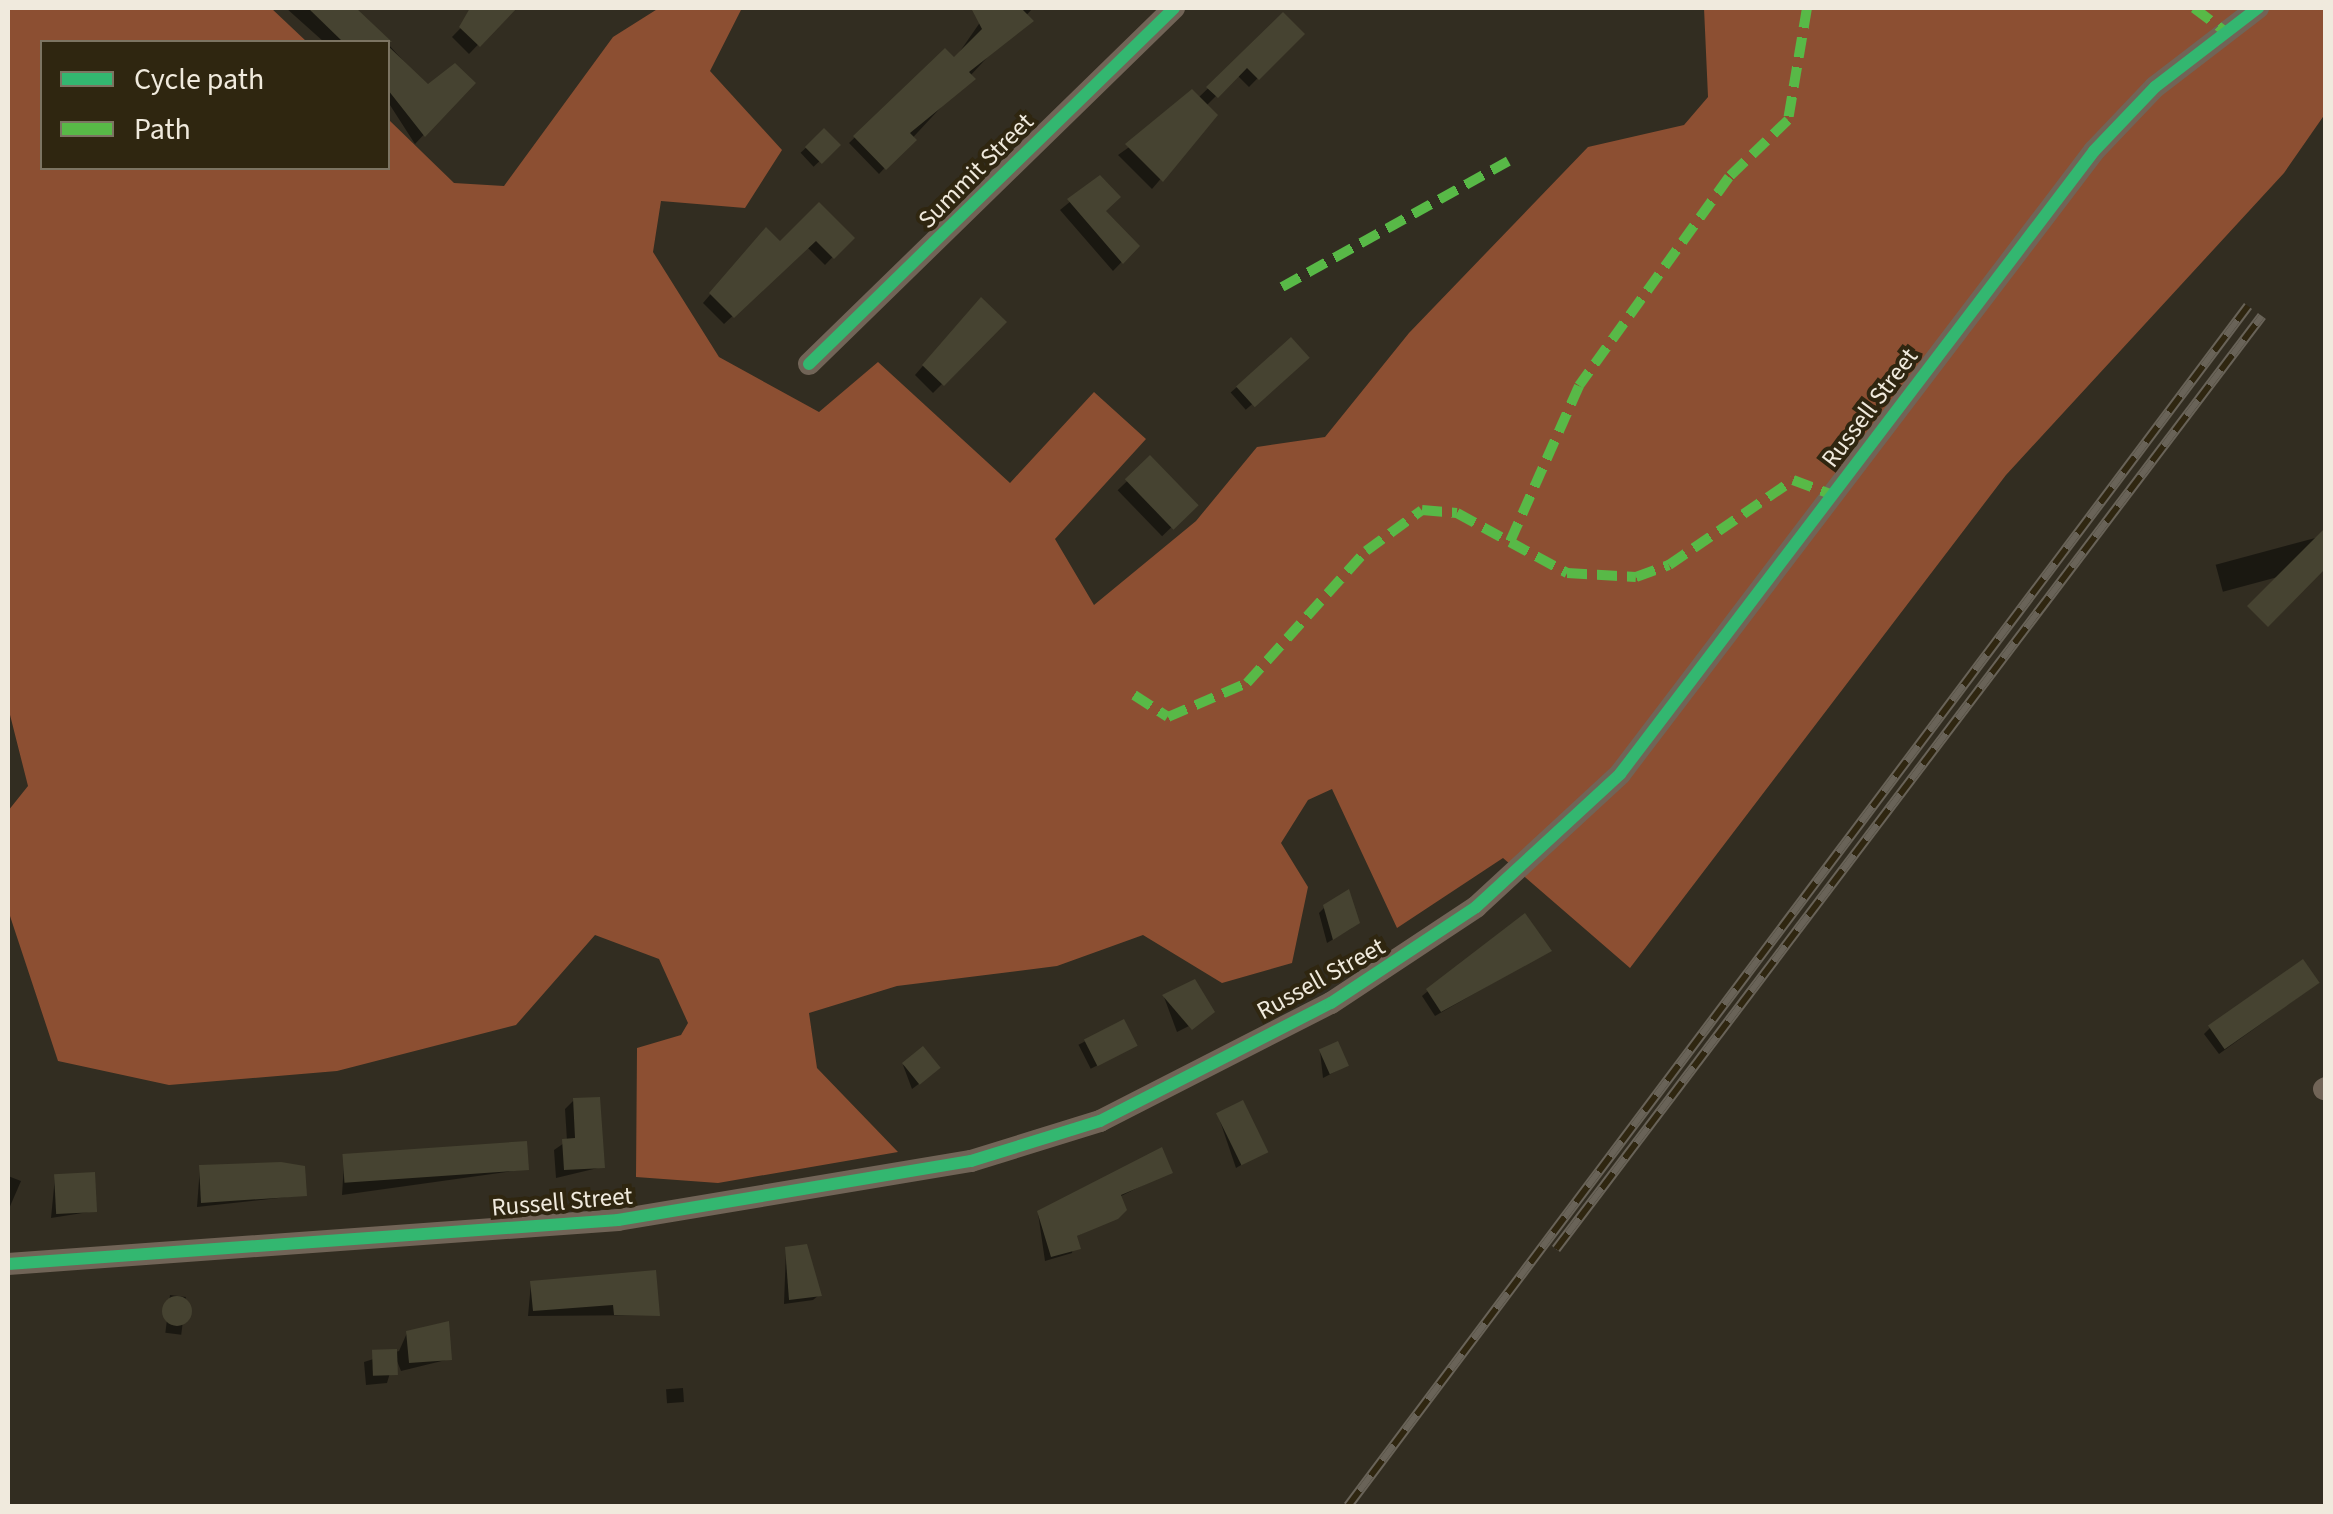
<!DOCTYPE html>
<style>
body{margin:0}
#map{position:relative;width:2333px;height:1514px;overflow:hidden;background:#322d21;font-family:"Source Sans 3",sans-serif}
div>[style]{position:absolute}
.forest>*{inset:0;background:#8c4f32}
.shadow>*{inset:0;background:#0007;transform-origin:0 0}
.building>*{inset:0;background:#464331;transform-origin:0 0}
.round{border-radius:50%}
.street>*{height:22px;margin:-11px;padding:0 11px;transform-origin:11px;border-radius:11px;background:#716457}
.rail>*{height:10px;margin-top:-5px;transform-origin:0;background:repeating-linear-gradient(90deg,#2f2610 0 19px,#696358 0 38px);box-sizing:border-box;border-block:2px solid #696358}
.quiet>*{height:10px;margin-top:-5px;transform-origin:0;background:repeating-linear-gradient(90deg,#58b947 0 20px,transparent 0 30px)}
.cycleway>*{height:12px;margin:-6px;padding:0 6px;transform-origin:6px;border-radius:6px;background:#33b770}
span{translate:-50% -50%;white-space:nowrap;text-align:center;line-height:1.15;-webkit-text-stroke:8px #2f2610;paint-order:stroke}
.street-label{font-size:25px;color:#f0eadd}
.frame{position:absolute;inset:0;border:10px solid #f0eadd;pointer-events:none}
.legend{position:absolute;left:40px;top:40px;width:350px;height:130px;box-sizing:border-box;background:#2f2610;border:2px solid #7c7462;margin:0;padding:12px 18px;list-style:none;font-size:30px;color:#f0eadd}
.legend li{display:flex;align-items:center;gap:20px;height:50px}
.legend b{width:50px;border:2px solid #7c7462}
</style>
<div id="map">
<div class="forest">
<div style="clip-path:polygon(8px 8px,271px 8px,307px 42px,42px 42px,42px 168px,388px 168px,388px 119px,454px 183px,504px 186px,613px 37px,659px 8px,742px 8px,710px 71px,782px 150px,745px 208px,661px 201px,653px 252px,719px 357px,819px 412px,878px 362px,1010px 483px,1094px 392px,1146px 439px,1055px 539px,1094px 605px,1196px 521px,1257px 447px,1325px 437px,1409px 333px,1588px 147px,1684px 125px,1708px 97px,1704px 8px,2325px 8px,2325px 114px,2284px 173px,2006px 475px,1630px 968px,1503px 858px,1397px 928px,1332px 789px,1308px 800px,1281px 843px,1308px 887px,1292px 963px,1222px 983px,1143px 935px,1057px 966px,897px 986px,809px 1013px,817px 1068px,898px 1152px,718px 1183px,636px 1177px,637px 1048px,681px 1035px,688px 1023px,659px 959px,595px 935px,516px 1025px,337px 1071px,169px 1085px,58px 1061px,8px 910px,8px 811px,28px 786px,8px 707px)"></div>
</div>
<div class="shadow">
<div style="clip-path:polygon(286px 8px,351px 8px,386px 42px,324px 42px)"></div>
<div style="clip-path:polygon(480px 8px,513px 8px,469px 54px,452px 37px)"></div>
<div style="clip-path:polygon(990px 8px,1033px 8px,879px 174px,849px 143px,945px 51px,954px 60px)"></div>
<div style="clip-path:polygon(1283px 16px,1301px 34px,1249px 87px,1237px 75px,1206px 106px,1215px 116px,1152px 189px,1118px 155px,1198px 98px)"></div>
<div style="clip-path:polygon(388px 44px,428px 88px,472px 83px,415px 144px,388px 102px)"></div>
<div style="left:824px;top:131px;width:19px;height:32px;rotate:47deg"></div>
<div style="clip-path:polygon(1099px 178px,1103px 211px,1137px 246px,1113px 271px,1060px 210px)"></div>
<div style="clip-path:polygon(819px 206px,851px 238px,825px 265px,807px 247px,724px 324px,703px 303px,759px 238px,780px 244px)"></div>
<div style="clip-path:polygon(972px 309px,1004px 322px,933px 393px,915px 375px)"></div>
<div style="left:1291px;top:340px;width:23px;height:80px;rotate:49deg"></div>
<div style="left:1150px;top:459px;width:64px;height:45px;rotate:46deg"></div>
<div style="left:2319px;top:537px;width:28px;height:107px;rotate:75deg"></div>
<div style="clip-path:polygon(1325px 907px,1352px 928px,1327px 943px,1319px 913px)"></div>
<div style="clip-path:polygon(1549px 951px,1435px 1016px,1422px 996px,1428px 991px)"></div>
<div style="clip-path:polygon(2311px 988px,2219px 1054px,2204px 1034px,2210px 1028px)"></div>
<div style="clip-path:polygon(1164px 997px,1207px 1017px,1177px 1032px)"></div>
<div style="left:1123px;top:1022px;width:27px;height:50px;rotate:63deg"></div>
<div style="clip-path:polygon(1320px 1051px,1346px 1066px,1323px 1078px)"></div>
<div style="clip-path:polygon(903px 1065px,932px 1074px,912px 1089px)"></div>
<div style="clip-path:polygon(574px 1100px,602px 1167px,556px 1178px,554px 1150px,567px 1141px,565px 1109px)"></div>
<div style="clip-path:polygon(1218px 1115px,1265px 1151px,1236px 1168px)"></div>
<div style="clip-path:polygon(344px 1164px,527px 1169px,342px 1195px)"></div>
<div style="clip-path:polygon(200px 1167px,305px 1195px,197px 1207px)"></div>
<div style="clip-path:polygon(1170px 1172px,1119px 1197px,1119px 1215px,1075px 1237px,1072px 1253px,1045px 1261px,1038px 1213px)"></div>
<div style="clip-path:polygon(8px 1176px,21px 1181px,8px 1211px)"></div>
<div style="clip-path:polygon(55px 1177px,95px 1211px,51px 1218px)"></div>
<div style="clip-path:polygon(786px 1250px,819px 1295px,813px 1300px,784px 1304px)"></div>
<div style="clip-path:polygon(531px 1283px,657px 1315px,528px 1316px)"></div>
<div style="left:170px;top:1295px;width:16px;height:38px;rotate:7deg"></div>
<div style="clip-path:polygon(407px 1333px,450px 1359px,401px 1371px,395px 1356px,387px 1383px,366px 1385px,364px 1362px,399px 1351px)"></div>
<div style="left:683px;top:1388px;width:14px;height:17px;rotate:86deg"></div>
</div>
<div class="building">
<div style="clip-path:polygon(308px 8px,356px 8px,392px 42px,343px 42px)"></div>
<div style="clip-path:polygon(470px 8px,517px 8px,480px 47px,459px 27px)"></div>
<div style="clip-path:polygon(971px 8px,1021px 8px,1034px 21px,969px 72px,976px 79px,910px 133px,917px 140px,886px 170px,853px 136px,945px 48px,954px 57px,982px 29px)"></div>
<div style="clip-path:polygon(1283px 12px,1305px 34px,1259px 80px,1247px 68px,1218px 98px,1206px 87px)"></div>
<div style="clip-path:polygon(388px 46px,428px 84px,455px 63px,476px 83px,425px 137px,388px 90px)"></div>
<div style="clip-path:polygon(1192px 89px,1218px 115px,1163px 182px,1125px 144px)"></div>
<div style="left:824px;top:128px;width:24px;height:27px;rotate:45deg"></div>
<div style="clip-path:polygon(1100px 175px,1121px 197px,1106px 211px,1140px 246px,1123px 264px,1067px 199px)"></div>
<div style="clip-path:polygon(819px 202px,855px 238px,834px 259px,816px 241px,734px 318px,709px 293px,766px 227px,780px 241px)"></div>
<div style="clip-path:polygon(981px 297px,1007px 322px,944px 386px,922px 365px)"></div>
<div style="left:1291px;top:337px;width:28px;height:74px;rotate:48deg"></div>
<div style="left:1150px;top:455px;width:70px;height:35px;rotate:46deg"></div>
<div style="clip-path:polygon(2326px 527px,2326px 568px,2268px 627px,2247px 606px)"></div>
<div style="clip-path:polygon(1349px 889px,1360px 923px,1333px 940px,1323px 905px)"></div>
<div style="clip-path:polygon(1525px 913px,1552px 951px,1441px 1012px,1426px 989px)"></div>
<div style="left:2303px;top:959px;width:29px;height:116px;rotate:55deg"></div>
<div style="clip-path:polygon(1195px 979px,1215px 1012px,1192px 1030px,1162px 995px)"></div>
<div style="left:1124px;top:1019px;width:30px;height:45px;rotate:63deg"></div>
<div style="left:1338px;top:1041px;width:27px;height:21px;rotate:66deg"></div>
<div style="left:923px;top:1046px;width:28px;height:27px;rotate:51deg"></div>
<div style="clip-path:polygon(600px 1097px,605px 1168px,564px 1170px,562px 1139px,575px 1138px,573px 1098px)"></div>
<div style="left:1243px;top:1100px;width:58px;height:30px;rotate:64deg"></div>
<div style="left:527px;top:1141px;width:29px;height:185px;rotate:86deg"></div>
<div style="clip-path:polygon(1162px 1147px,1173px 1173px,1121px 1195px,1127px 1210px,1118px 1219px,1077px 1236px,1081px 1249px,1051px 1257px,1037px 1211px)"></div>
<div style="clip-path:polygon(281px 1162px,305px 1166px,307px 1196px,201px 1203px,199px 1165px)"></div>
<div style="left:95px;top:1172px;width:40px;height:41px;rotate:87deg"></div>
<div style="clip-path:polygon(807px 1244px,822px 1296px,789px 1300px,785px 1247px)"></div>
<div style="clip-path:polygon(656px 1270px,660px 1316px,614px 1315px,613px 1305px,533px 1311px,530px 1281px)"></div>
<div class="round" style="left:162px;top:1296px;width:30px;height:30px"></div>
<div style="clip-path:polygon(449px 1321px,452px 1360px,409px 1363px,406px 1331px)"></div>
<div style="left:397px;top:1349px;width:26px;height:25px;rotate:88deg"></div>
</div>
<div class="street">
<div style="left:809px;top:364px;width:510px;rotate:-44.28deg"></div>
<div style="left:2324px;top:1089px;width:2px;rotate:-27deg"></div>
<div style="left:8px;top:1264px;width:612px;rotate:-4.13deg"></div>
<div style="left:618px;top:1220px;width:358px;rotate:-9.5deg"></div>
<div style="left:971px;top:1161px;width:135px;rotate:-17.2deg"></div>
<div style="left:1100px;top:1121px;width:259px;rotate:-27.1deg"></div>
<div style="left:1331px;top:1003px;width:174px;rotate:-33.5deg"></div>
<div style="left:1476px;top:907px;width:196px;rotate:-42.7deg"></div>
<div style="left:1620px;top:774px;width:783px;rotate:-52.73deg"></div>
<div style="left:2094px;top:151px;width:88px;rotate:-46.4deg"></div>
<div style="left:2155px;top:87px;width:130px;rotate:-37.5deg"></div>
</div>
<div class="rail">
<div style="left:1556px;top:1249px;width:1170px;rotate:-52.89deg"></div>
<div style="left:1348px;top:1506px;width:1500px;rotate:-53.13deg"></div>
</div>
<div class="quiet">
<div style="left:1807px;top:8px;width:114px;rotate:99.6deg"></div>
<div style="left:1788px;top:120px;width:82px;rotate:136deg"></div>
<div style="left:1729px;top:177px;width:257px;rotate:125.7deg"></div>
<div style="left:1579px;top:386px;width:171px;rotate:113.9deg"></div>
<div style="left:1510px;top:542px;width:65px;rotate:28.5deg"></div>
<div style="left:1567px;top:573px;width:69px;rotate:3.3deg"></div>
<div style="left:1636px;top:577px;width:35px;rotate:-20deg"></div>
<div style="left:1669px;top:565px;width:150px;rotate:-34.4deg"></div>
<div style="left:1793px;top:480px;width:43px;rotate:20.6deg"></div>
<div style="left:2194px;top:8px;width:38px;rotate:37deg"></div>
<div style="left:1282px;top:287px;width:259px;rotate:-29.1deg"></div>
<div style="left:1134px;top:695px;width:40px;rotate:32.9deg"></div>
<div style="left:1168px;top:717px;width:86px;rotate:-23.3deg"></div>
<div style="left:1247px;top:683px;width:178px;rotate:-48deg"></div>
<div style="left:1366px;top:551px;width:69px;rotate:-36.2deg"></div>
<div style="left:1422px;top:510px;width:35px;rotate:5deg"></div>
<div style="left:1457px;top:513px;width:60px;rotate:28.7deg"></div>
</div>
<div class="cycleway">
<div style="left:809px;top:364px;width:510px;rotate:-44.28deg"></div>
<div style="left:8px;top:1264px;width:612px;rotate:-4.13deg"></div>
<div style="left:618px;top:1220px;width:358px;rotate:-9.5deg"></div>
<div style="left:971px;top:1161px;width:135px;rotate:-17.2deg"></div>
<div style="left:1100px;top:1121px;width:259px;rotate:-27.1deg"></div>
<div style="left:1331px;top:1003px;width:174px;rotate:-33.5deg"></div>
<div style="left:1476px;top:907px;width:196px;rotate:-42.7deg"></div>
<div style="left:1620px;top:774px;width:783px;rotate:-52.73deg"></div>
<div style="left:2094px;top:151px;width:88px;rotate:-46.4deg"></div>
<div style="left:2155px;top:87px;width:130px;rotate:-37.5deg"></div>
</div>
<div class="street-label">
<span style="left:976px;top:171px;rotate:-45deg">Summit Street</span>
<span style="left:1870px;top:408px;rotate:-53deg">Russell Street</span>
<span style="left:1321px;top:979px;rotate:-29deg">Russell Street</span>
<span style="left:562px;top:1202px;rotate:-5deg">Russell Street</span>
</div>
<div class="frame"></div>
<ul class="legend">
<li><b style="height:12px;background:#33b770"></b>Cycle path</li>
<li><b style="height:12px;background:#58b947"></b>Path</li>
</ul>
</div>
